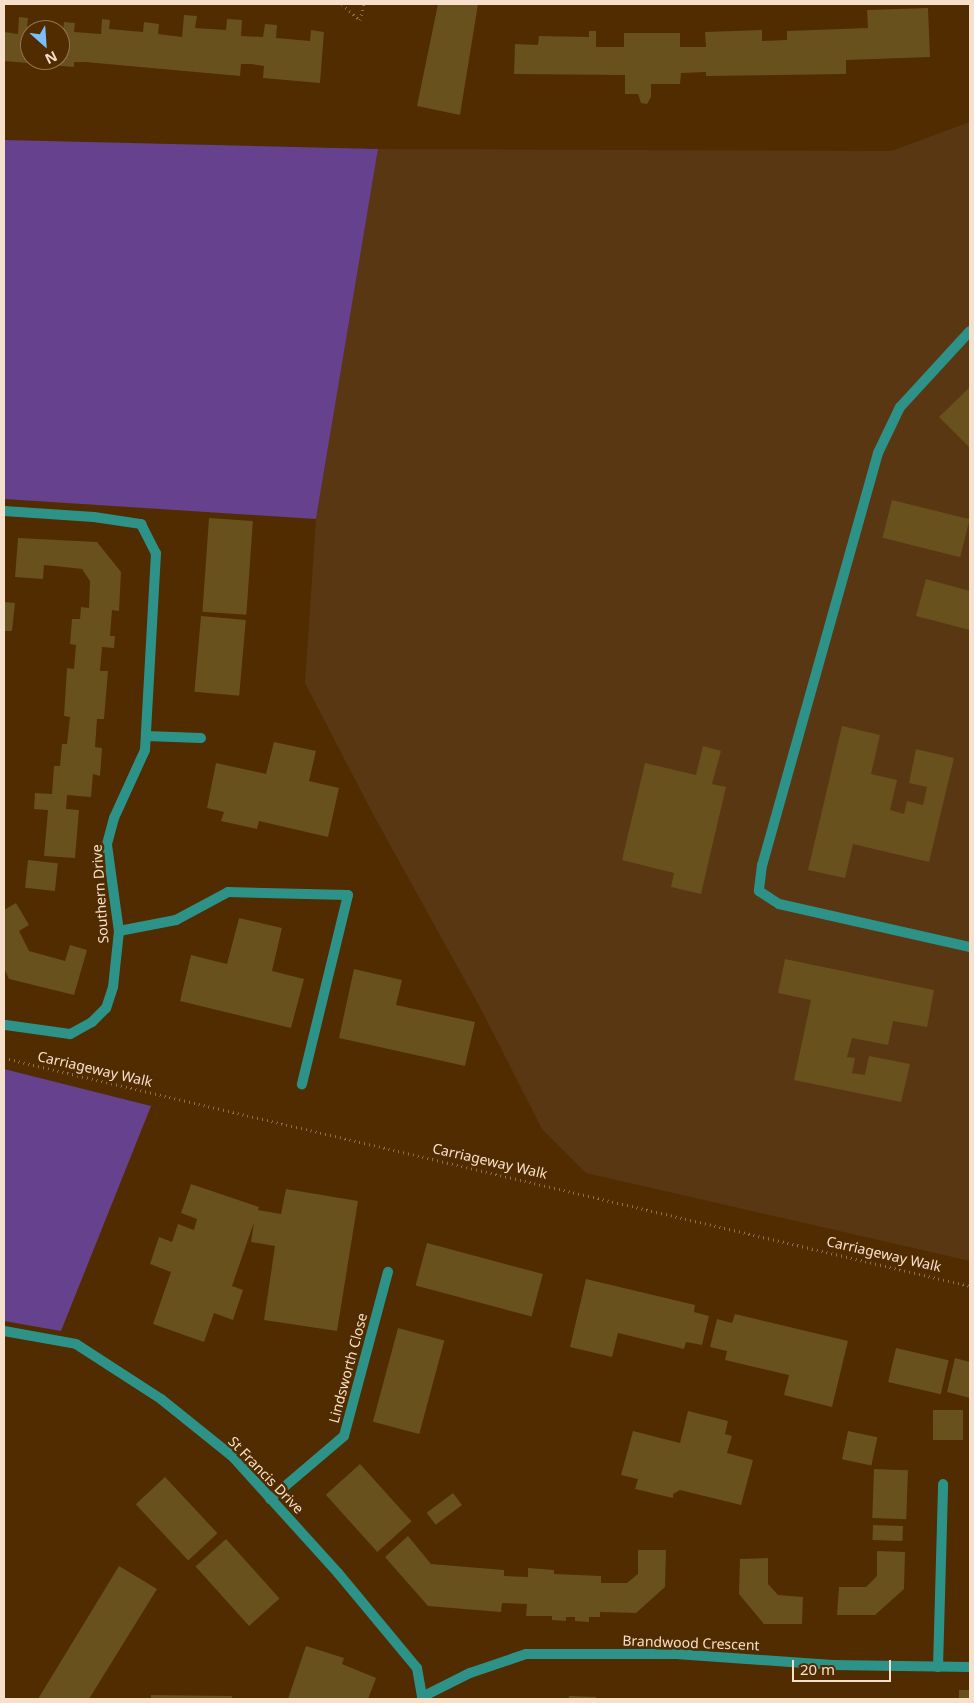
<!DOCTYPE html>
<style>
body{margin:0}
#map{position:relative;width:974px;height:1703px;overflow:hidden;background:#502c00;font-family:"Noto Sans",sans-serif}
div>[style]{position:absolute}
.built>*{inset:0;background:#593713}
.green>*{inset:0;background:#66418d}
.building>*{inset:0;background:#68511c;transform-origin:0 0}
.path>*{height:3px;margin-top:-1.5px;transform-origin:0;background:repeating-linear-gradient(90deg,#8f704d 0 1px,transparent 0 5px)}
.lane>*{height:10px;margin:-5px;padding:0 5px;transform-origin:5px;border-radius:5px;background:#2d9388}
.street>*{height:10px;margin:-5px;padding:0 5px;transform-origin:5px;border-radius:5px;background:#2d9388}
span{translate:-50% -50%;white-space:nowrap;text-align:center;line-height:1.15;-webkit-text-stroke:5px #502c00;paint-order:stroke}
.street-label{font-size:14px;color:#f7e0cb}
.frame{position:absolute;inset:0;border:5px solid #f7e0cb;pointer-events:none}
.north{position:absolute;left:20px;top:20px;width:50px;height:50px;box-sizing:border-box;background:#502c00;border:1px solid #937451;border-radius:50%;rotate:154deg;font-size:14px;font-weight:700;line-height:20px;text-align:center;color:#f7e0cb}
.north::after{content:'';display:block;margin:auto;width:18px;height:22px;background:#7abff8;clip-path:polygon(50% 0,100% 100%,50% 72%,0 100%)}
.scale{position:absolute;left:792px;top:1660px;width:99px;height:22px;box-sizing:border-box;border:2px solid #f7e0cb;border-top:0;padding-left:6px;font-size:15px;line-height:18px;white-space:nowrap;color:#f7e0cb;-webkit-text-stroke:4px #502c00;paint-order:stroke}
</style>
<div id="map">
<div class="built">
<div style="clip-path:polygon(970px 122px,970px 1261px,586px 1173px,542px 1129px,482px 1011px,374px 816px,305px 683px,316px 519px,378px 149px,891px 151px)"></div>
</div>
<div class="green">
<div style="clip-path:polygon(4px 140px,378px 149px,316px 519px,4px 499px)"></div>
<div style="clip-path:polygon(4px 1069px,151px 1106px,61px 1331px,4px 1321px)"></div>
</div>
<div class="building">
<div style="clip-path:polygon(438px 4px,478px 4px,460px 115px,417px 106px)"></div>
<div style="clip-path:polygon(928px 8px,930px 57px,846px 60px,846px 74px,706px 76px,706px 72px,681px 73px,680px 84px,651px 84px,651px 97px,647px 104px,641px 103px,638px 94px,625px 94px,625px 75px,514px 74px,515px 44px,538px 45px,539px 36px,589px 37px,589px 31px,596px 31px,596px 47px,624px 47px,624px 33px,680px 33px,680px 47px,706px 47px,705px 32px,762px 30px,762px 41px,787px 40px,787px 31px,868px 28px,867px 10px)"></div>
<div style="clip-path:polygon(184px 15px,197px 16px,195px 28px,226px 30px,227px 19px,242px 20px,241px 36px,263px 37px,265px 24px,277px 25px,276px 38px,310px 41px,311px 30px,324px 32px,320px 83px,263px 78px,264px 66px,251px 64px,241px 64px,240px 76px,85px 62px,74px 62px,74px 67px,4px 61px,4px 32px,18px 34px,19px 17px,28px 18px,27px 28px,38px 29px,30px 30px,30px 60px,60px 60px,60px 31px,63px 31px,64px 22px,75px 23px,74px 32px,101px 34px,102px 19px,110px 20px,109px 29px,143px 32px,144px 22px,159px 24px,158px 34px,182px 37px)"></div>
<div style="clip-path:polygon(970px 387px,970px 448px,939px 417px)"></div>
<div style="left:892px;top:500px;width:80px;height:39px;rotate:14deg"></div>
<div style="left:209px;top:518px;width:44px;height:94px;rotate:4deg"></div>
<div style="clip-path:polygon(18px 538px,97px 542px,121px 572px,119px 611px,112px 610px,110px 636px,115px 636px,114px 648px,102px 647px,100px 671px,108px 671px,104px 719px,97px 719px,95px 747px,102px 748px,100px 776px,93px 774px,91px 797px,67px 795px,66px 809px,79px 810px,75px 858px,44px 856px,48px 810px,34px 809px,35px 793px,52px 794px,54px 766px,60px 766px,62px 744px,67px 744px,70px 717px,64px 716px,67px 668px,74px 669px,76px 645px,70px 644px,72px 619px,80px 619px,81px 607px,89px 608px,90px 581px,82px 569px,55px 566px,44px 565px,43px 579px,15px 577px)"></div>
<div style="clip-path:polygon(926px 579px,970px 591px,970px 630px,916px 616px)"></div>
<div style="clip-path:polygon(4px 602px,15px 603px,12px 631px,4px 631px)"></div>
<div style="left:201px;top:616px;width:45px;height:76px;rotate:5deg"></div>
<div style="clip-path:polygon(842px 726px,880px 735px,871px 774px,897px 780px,890px 810px,904px 814px,907px 801px,923px 805px,927px 787px,909px 783px,916px 749px,954px 758px,929px 862px,853px 844px,845px 878px,808px 870px)"></div>
<div style="clip-path:polygon(274px 742px,316px 751px,309px 781px,339px 788px,328px 837px,259px 821px,257px 829px,221px 821px,224px 812px,207px 808px,216px 763px,266px 774px)"></div>
<div style="clip-path:polygon(703px 746px,721px 751px,712px 784px,726px 787px,701px 894px,671px 887px,674px 873px,622px 860px,645px 763px,696px 775px)"></div>
<div style="left:28px;top:860px;width:30px;height:28px;rotate:6deg"></div>
<div style="clip-path:polygon(16px 903px,29px 925px,19px 931px,29px 951px,65px 961px,70px 945px,87px 950px,74px 995px,9px 979px,4px 968px,4px 910px)"></div>
<div style="clip-path:polygon(239px 918px,282px 928px,272px 971px,304px 979px,291px 1028px,180px 1001px,191px 955px,227px 964px)"></div>
<div style="clip-path:polygon(785px 959px,934px 990px,927px 1027px,893px 1021px,888px 1045px,852px 1038px,847px 1057px,855px 1058px,852px 1073px,865px 1075px,869px 1056px,910px 1064px,901px 1102px,794px 1080px,811px 1000px,778px 993px)"></div>
<div style="clip-path:polygon(354px 969px,402px 980px,396px 1005px,475px 1022px,465px 1066px,339px 1038px)"></div>
<div style="clip-path:polygon(191px 1184px,259px 1207px,258px 1210px,281px 1214px,286px 1189px,358px 1201px,337px 1331px,264px 1320px,275px 1246px,251px 1242px,254px 1222px,232px 1286px,243px 1290px,233px 1320px,214px 1313px,204px 1342px,153px 1324px,171px 1272px,150px 1264px,159px 1237px,172px 1242px,178px 1224px,194px 1230px,197px 1219px,181px 1213px)"></div>
<div style="left:427px;top:1243px;width:120px;height:44px;rotate:15deg"></div>
<div style="clip-path:polygon(586px 1279px,695px 1305px,694px 1312px,709px 1316px,702px 1345px,686px 1342px,684px 1349px,618px 1333px,612px 1357px,570px 1347px)"></div>
<div style="clip-path:polygon(735px 1314px,848px 1341px,832px 1407px,784px 1395px,789px 1375px,725px 1360px,727px 1351px,710px 1347px,717px 1319px,732px 1323px)"></div>
<div style="left:398px;top:1328px;width:48px;height:97px;rotate:15deg"></div>
<div style="left:896px;top:1348px;width:54px;height:35px;rotate:13deg"></div>
<div style="clip-path:polygon(955px 1358px,970px 1362px,970px 1398px,947px 1392px)"></div>
<div style="left:933px;top:1410px;width:30px;height:30px"></div>
<div style="clip-path:polygon(688px 1411px,728px 1421px,725px 1434px,732px 1436px,727px 1453px,753px 1460px,741px 1505px,680px 1490px,673px 1494px,673px 1498px,635px 1489px,638px 1479px,621px 1475px,633px 1431px,680px 1443px)"></div>
<div style="left:848px;top:1431px;width:30px;height:29px;rotate:12deg"></div>
<div style="left:360px;top:1464px;width:77px;height:46px;rotate:48deg"></div>
<div style="left:874px;top:1469px;width:34px;height:49px;rotate:2deg"></div>
<div style="left:165px;top:1477px;width:77px;height:40px;rotate:47deg"></div>
<div style="left:453px;top:1493px;width:15px;height:33px;rotate:53deg"></div>
<div style="left:873px;top:1525px;width:30px;height:15px;rotate:2deg"></div>
<div style="clip-path:polygon(408px 1536px,431px 1564px,504px 1570px,504px 1576px,528px 1577px,528px 1568px,554px 1570px,554px 1574px,601px 1576px,601px 1583px,627px 1583px,638px 1574px,638px 1550px,666px 1550px,665px 1587px,636px 1613px,600px 1612px,600px 1617px,589px 1617px,589px 1622px,575px 1621px,575px 1617px,566px 1617px,566px 1621px,552px 1620px,552px 1616px,526px 1616px,527px 1604px,502px 1603px,501px 1612px,428px 1606px,385px 1557px)"></div>
<div style="left:226px;top:1539px;width:80px;height:41px;rotate:48deg"></div>
<div style="clip-path:polygon(877px 1551px,905px 1552px,904px 1589px,875px 1615px,837px 1615px,839px 1587px,866px 1587px,877px 1576px)"></div>
<div style="clip-path:polygon(768px 1558px,768px 1584px,778px 1595px,803px 1597px,802px 1624px,764px 1624px,739px 1594px,740px 1559px)"></div>
<div style="clip-path:polygon(119px 1566px,157px 1589px,89px 1699px,38px 1699px)"></div>
<div style="clip-path:polygon(306px 1646px,344px 1658px,342px 1664px,376px 1678px,368px 1699px,288px 1699px)"></div>
<div style="left:959px;top:1690px;width:11px;height:9px"></div>
<div style="clip-path:polygon(151px 1695px,232px 1696px,232px 1699px,151px 1699px)"></div>
<div style="clip-path:polygon(569px 1696px,596px 1697px,596px 1699px,569px 1699px)"></div>
</div>
<div class="path">
<div style="left:342px;top:4px;width:24px;rotate:42deg"></div>
<div style="left:360px;top:20px;width:16px;rotate:-76deg"></div>
<div style="left:4px;top:1058px;width:993px;rotate:13.28deg"></div>
</div>
<div class="lane">
<div style="left:970px;top:331px;width:103px;rotate:132.6deg"></div>
<div style="left:900px;top:407px;width:51px;rotate:115.6deg"></div>
<div style="left:878px;top:453px;width:428px;rotate:105.7deg"></div>
<div style="left:762px;top:865px;width:26px;rotate:97deg"></div>
<div style="left:759px;top:891px;width:24px;rotate:33deg"></div>
<div style="left:779px;top:904px;width:196px;rotate:12.7deg"></div>
<div style="left:938px;top:1667px;width:183px;rotate:-88.4deg"></div>
</div>
<div class="street">
<div style="left:4px;top:511px;width:90px;rotate:3.8deg"></div>
<div style="left:94px;top:517px;width:48px;rotate:8.5deg"></div>
<div style="left:141px;top:524px;width:33px;rotate:63deg"></div>
<div style="left:156px;top:553px;width:197px;rotate:93.2deg"></div>
<div style="left:145px;top:750px;width:75px;rotate:114.5deg"></div>
<div style="left:114px;top:818px;width:28px;rotate:105deg"></div>
<div style="left:107px;top:845px;width:87px;rotate:82.1deg"></div>
<div style="left:119px;top:931px;width:56px;rotate:96.1deg"></div>
<div style="left:113px;top:987px;width:22px;rotate:108deg"></div>
<div style="left:106px;top:1008px;width:20px;rotate:135deg"></div>
<div style="left:92px;top:1022px;width:25px;rotate:151deg"></div>
<div style="left:70px;top:1034px;width:65px;rotate:-172deg"></div>
<div style="left:146px;top:736px;width:55px;rotate:2.1deg"></div>
<div style="left:119px;top:931px;width:58px;rotate:-10.9deg"></div>
<div style="left:176px;top:920px;width:59px;rotate:-28.3deg"></div>
<div style="left:228px;top:892px;width:120px;rotate:1.4deg"></div>
<div style="left:348px;top:895px;width:195px;rotate:103.7deg"></div>
<div style="left:4px;top:1331px;width:73px;rotate:10.2deg"></div>
<div style="left:76px;top:1344px;width:101px;rotate:32.9deg"></div>
<div style="left:161px;top:1399px;width:91px;rotate:38.8deg"></div>
<div style="left:232px;top:1456px;width:158px;rotate:47.8deg"></div>
<div style="left:338px;top:1573px;width:124px;rotate:50.3deg"></div>
<div style="left:417px;top:1668px;width:29px;rotate:80deg"></div>
<div style="left:270px;top:1499px;width:97px;rotate:-40.4deg"></div>
<div style="left:344px;top:1436px;width:170px;rotate:-75deg"></div>
<div style="left:422px;top:1699px;width:2px;rotate:-90deg"></div>
<div style="left:422px;top:1697px;width:54px;rotate:-26.6deg"></div>
<div style="left:470px;top:1673px;width:59px;rotate:-18.7deg"></div>
<div style="left:526px;top:1654px;width:150px"></div>
<div style="left:676px;top:1654px;width:157px;rotate:4deg"></div>
<div style="left:833px;top:1665px;width:137px;rotate:0.8deg"></div>
</div>
<div class="street-label">
<span style="left:100px;top:894px;rotate:-94deg">Southern Drive</span>
<span style="left:95px;top:1069px;rotate:13deg">Carriageway Walk</span>
<span style="left:490px;top:1161px;rotate:13deg">Carriageway Walk</span>
<span style="left:884px;top:1254px;rotate:13deg">Carriageway Walk</span>
<span style="left:348px;top:1368px;rotate:-75deg">Lindsworth Close</span>
<span style="left:266px;top:1475px;rotate:46deg">St Francis Drive</span>
<span style="left:691px;top:1643px;rotate:2deg">Brandwood Crescent</span>
</div>
<div class="frame"></div>
<div class="north">N</div>
<div class="scale">20 m</div>
</div>
